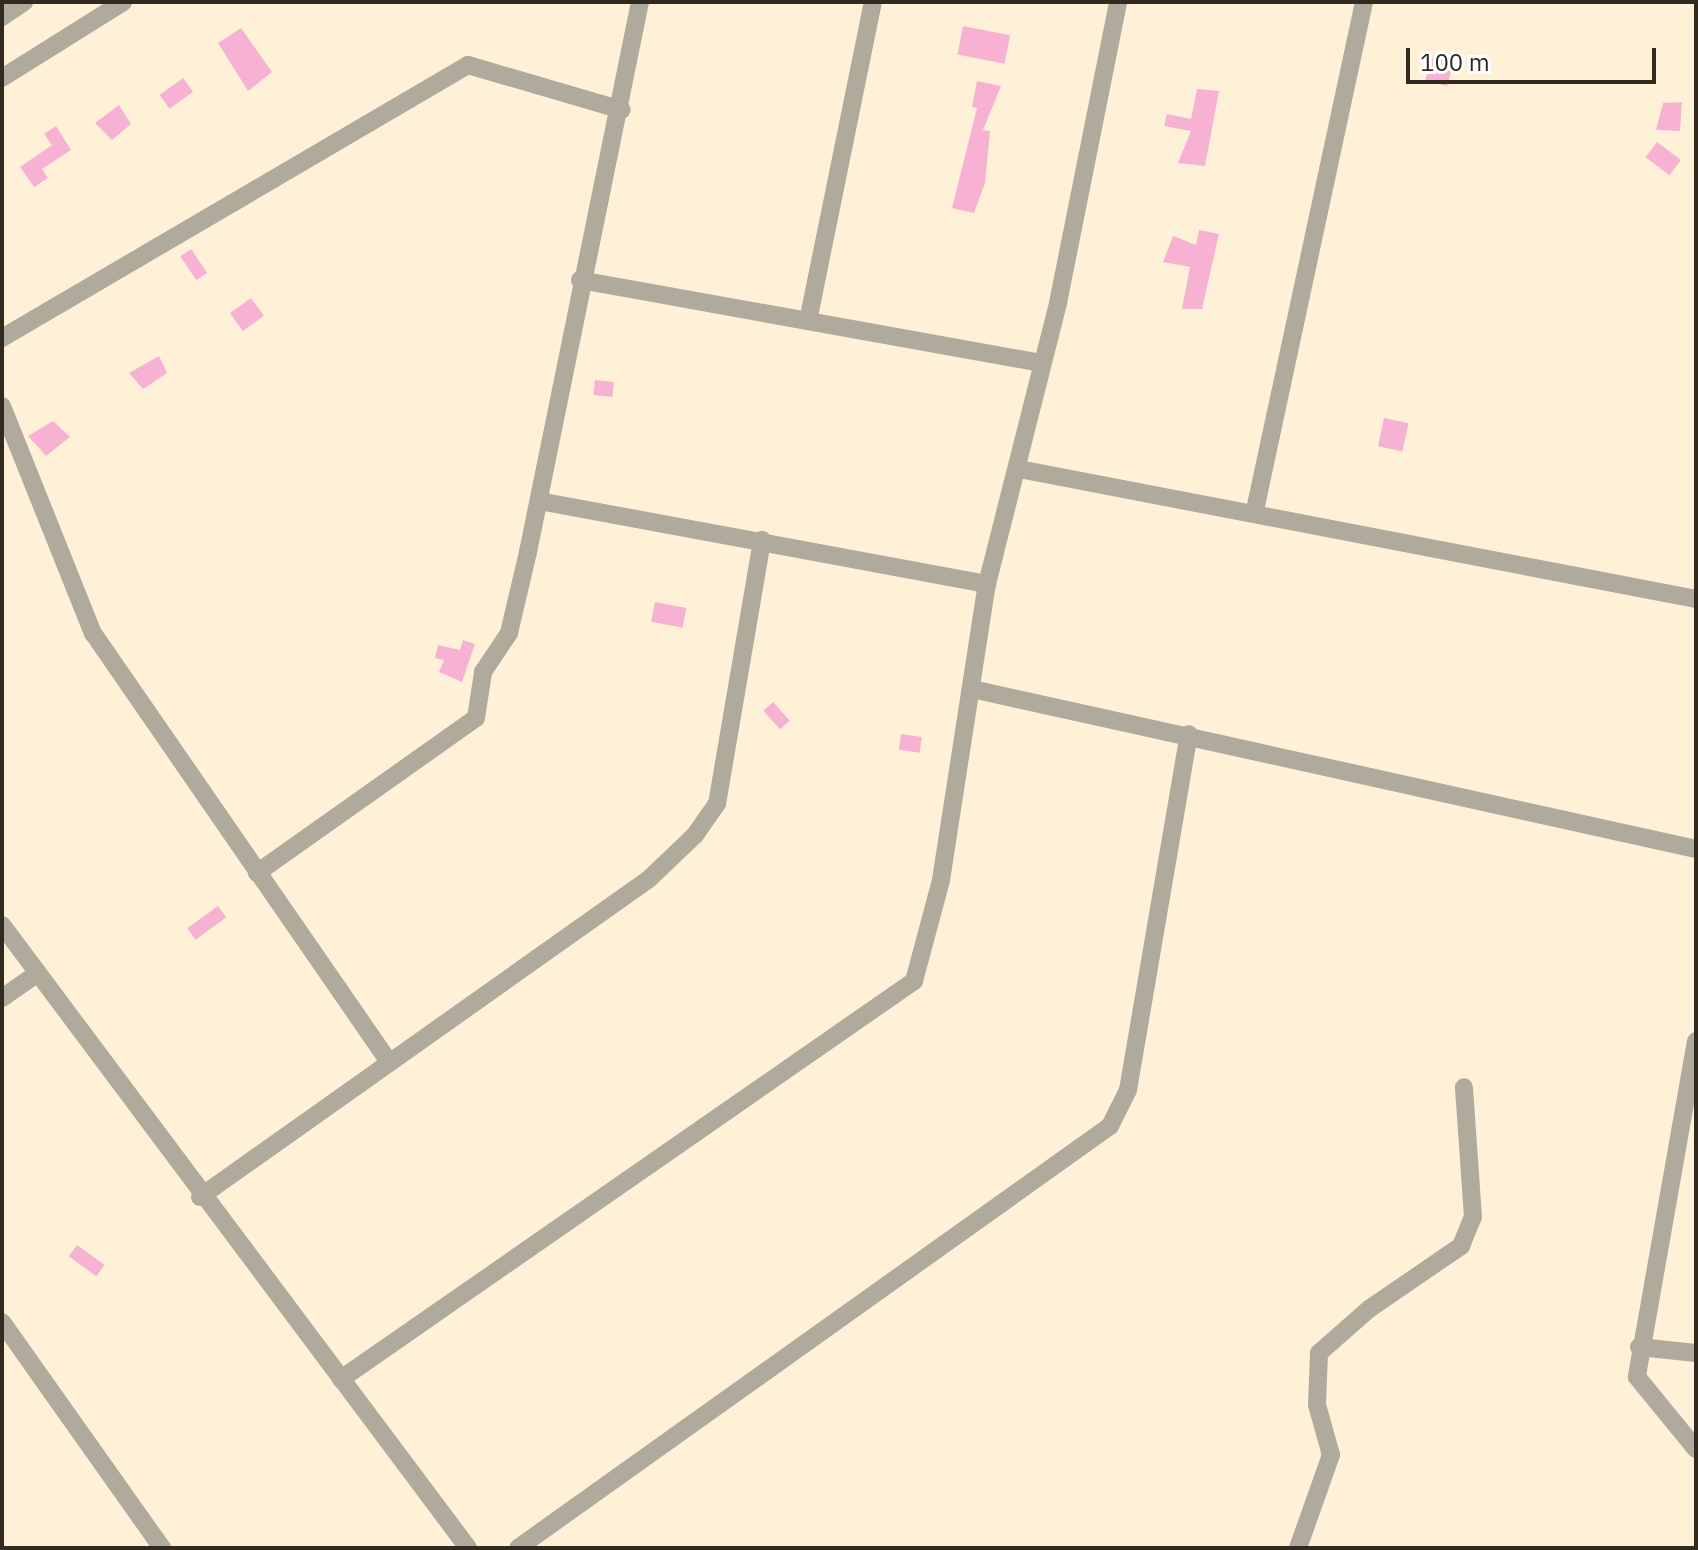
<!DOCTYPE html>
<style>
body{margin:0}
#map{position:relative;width:1698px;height:1550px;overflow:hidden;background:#fef1d8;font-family:"IBM Plex Sans",sans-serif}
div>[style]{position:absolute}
.building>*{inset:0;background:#f7b1d3;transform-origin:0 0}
.minor>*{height:18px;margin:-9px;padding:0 9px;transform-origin:9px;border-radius:9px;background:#b0aa9c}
span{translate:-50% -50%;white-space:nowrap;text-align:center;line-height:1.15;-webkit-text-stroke:6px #fff;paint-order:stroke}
.frame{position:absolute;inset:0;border:4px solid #302a1f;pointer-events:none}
.scale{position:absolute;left:1406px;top:48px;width:250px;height:36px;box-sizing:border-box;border:4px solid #302a1f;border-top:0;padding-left:10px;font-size:24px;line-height:28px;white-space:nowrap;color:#302a1f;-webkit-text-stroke:6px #fff;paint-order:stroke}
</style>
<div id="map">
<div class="building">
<div style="left:963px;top:26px;width:48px;height:29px;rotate:11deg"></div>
<div style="clip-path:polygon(241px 28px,272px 72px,248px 91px,218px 43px)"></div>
<div style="clip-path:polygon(1433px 57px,1454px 60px,1447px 86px,1425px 81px)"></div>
<div style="left:183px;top:78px;width:17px;height:29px;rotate:54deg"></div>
<div style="clip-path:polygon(977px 81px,1001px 86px,983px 130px,990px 131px,985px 183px,974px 213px,952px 208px,977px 108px,972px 107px)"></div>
<div style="clip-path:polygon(1197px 89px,1219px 91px,1205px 166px,1178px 163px,1191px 131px,1164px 126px,1167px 114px,1191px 119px)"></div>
<div style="clip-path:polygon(1682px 102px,1680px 131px,1656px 130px,1663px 103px)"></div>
<div style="clip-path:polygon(119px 105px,131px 124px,112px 140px,95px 123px)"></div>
<div style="clip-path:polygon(56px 126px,71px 150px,42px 169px,48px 178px,34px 187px,20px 167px,52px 145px,44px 134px)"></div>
<div style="left:1657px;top:142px;width:30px;height:19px;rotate:37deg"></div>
<div style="clip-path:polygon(1199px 230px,1219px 234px,1202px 309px,1182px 309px,1190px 267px,1163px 262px,1173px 236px,1196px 245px)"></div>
<div style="left:191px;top:249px;width:29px;height:13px;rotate:56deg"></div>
<div style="left:251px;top:298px;width:22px;height:26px;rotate:54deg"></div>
<div style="clip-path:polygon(159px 356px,167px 373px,143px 389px,129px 373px)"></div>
<div style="left:595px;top:380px;width:19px;height:15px;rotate:6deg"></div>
<div style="left:1384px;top:418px;width:25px;height:29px;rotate:12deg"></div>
<div style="clip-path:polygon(53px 421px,70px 437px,46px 456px,28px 436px)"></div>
<div style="left:655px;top:602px;width:32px;height:20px;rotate:11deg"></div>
<div style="clip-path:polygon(463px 640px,475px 644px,462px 682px,439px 672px,444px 660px,435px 658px,438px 645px,460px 650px)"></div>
<div style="left:773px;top:702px;width:25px;height:13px;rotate:48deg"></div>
<div style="left:901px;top:734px;width:21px;height:16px;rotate:8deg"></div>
<div style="left:218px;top:906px;width:14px;height:38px;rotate:54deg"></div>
<div style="left:77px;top:1245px;width:34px;height:14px;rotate:36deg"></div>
</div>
<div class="minor">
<div style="left:2px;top:17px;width:27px;rotate:-34deg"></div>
<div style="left:2px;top:78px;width:143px;rotate:-32.1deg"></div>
<div style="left:580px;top:280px;width:468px;rotate:10.2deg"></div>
<div style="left:808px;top:321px;width:326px;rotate:-78.5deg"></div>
<div style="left:2px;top:338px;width:540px;rotate:-30.36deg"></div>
<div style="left:468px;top:65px;width:160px;rotate:16.3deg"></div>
<div style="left:2px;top:406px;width:245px;rotate:68.2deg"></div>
<div style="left:93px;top:633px;width:518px;rotate:55.39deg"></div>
<div style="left:1019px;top:469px;width:689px;rotate:10.87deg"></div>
<div style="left:539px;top:501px;width:456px;rotate:10.5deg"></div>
<div style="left:1255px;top:510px;width:520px;rotate:-77.89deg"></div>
<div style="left:972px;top:689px;width:741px;rotate:12.46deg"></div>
<div style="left:257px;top:873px;width:268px;rotate:-35.3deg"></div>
<div style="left:476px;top:718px;width:47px;rotate:-81.3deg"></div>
<div style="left:483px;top:672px;width:47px;rotate:-56.3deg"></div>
<div style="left:509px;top:633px;width:83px;rotate:-76.8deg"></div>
<div style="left:528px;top:552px;width:561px;rotate:-78.49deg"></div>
<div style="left:2px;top:925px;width:778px;rotate:53.2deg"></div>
<div style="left:2px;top:998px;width:44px;rotate:-34.8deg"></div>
<div style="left:1696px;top:1041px;width:341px;rotate:100deg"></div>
<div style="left:1637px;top:1377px;width:93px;rotate:50.7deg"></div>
<div style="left:200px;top:1197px;width:550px;rotate:-35.31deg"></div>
<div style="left:649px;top:879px;width:64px;rotate:-43.7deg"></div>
<div style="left:695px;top:835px;width:38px;rotate:-55deg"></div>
<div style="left:717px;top:804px;width:268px;rotate:-80.3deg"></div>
<div style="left:2px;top:1322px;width:277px;rotate:54.7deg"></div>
<div style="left:1639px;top:1347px;width:57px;rotate:6deg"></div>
<div style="left:341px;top:1379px;width:698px;rotate:-34.78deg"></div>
<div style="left:914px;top:981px;width:105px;rotate:-75deg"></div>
<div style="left:941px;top:880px;width:300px;rotate:-81.2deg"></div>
<div style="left:987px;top:584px;width:290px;rotate:-75.8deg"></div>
<div style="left:1058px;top:303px;width:307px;rotate:-78.7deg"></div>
<div style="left:518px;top:1548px;width:727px;rotate:-35.48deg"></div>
<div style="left:1110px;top:1126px;width:40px;rotate:-63.4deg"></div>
<div style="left:1128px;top:1090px;width:361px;rotate:-80.3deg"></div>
<div style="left:1298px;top:1548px;width:99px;rotate:-70.5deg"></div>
<div style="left:1331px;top:1455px;width:52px;rotate:-105.6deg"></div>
<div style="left:1317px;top:1405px;width:52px;rotate:-87.8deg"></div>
<div style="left:1319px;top:1353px;width:67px;rotate:-41.3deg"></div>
<div style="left:1369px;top:1309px;width:112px;rotate:-34.4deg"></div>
<div style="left:1461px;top:1246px;width:31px;rotate:-68deg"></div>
<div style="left:1473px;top:1217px;width:130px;rotate:-94deg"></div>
</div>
<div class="frame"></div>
<div class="scale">100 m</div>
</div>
